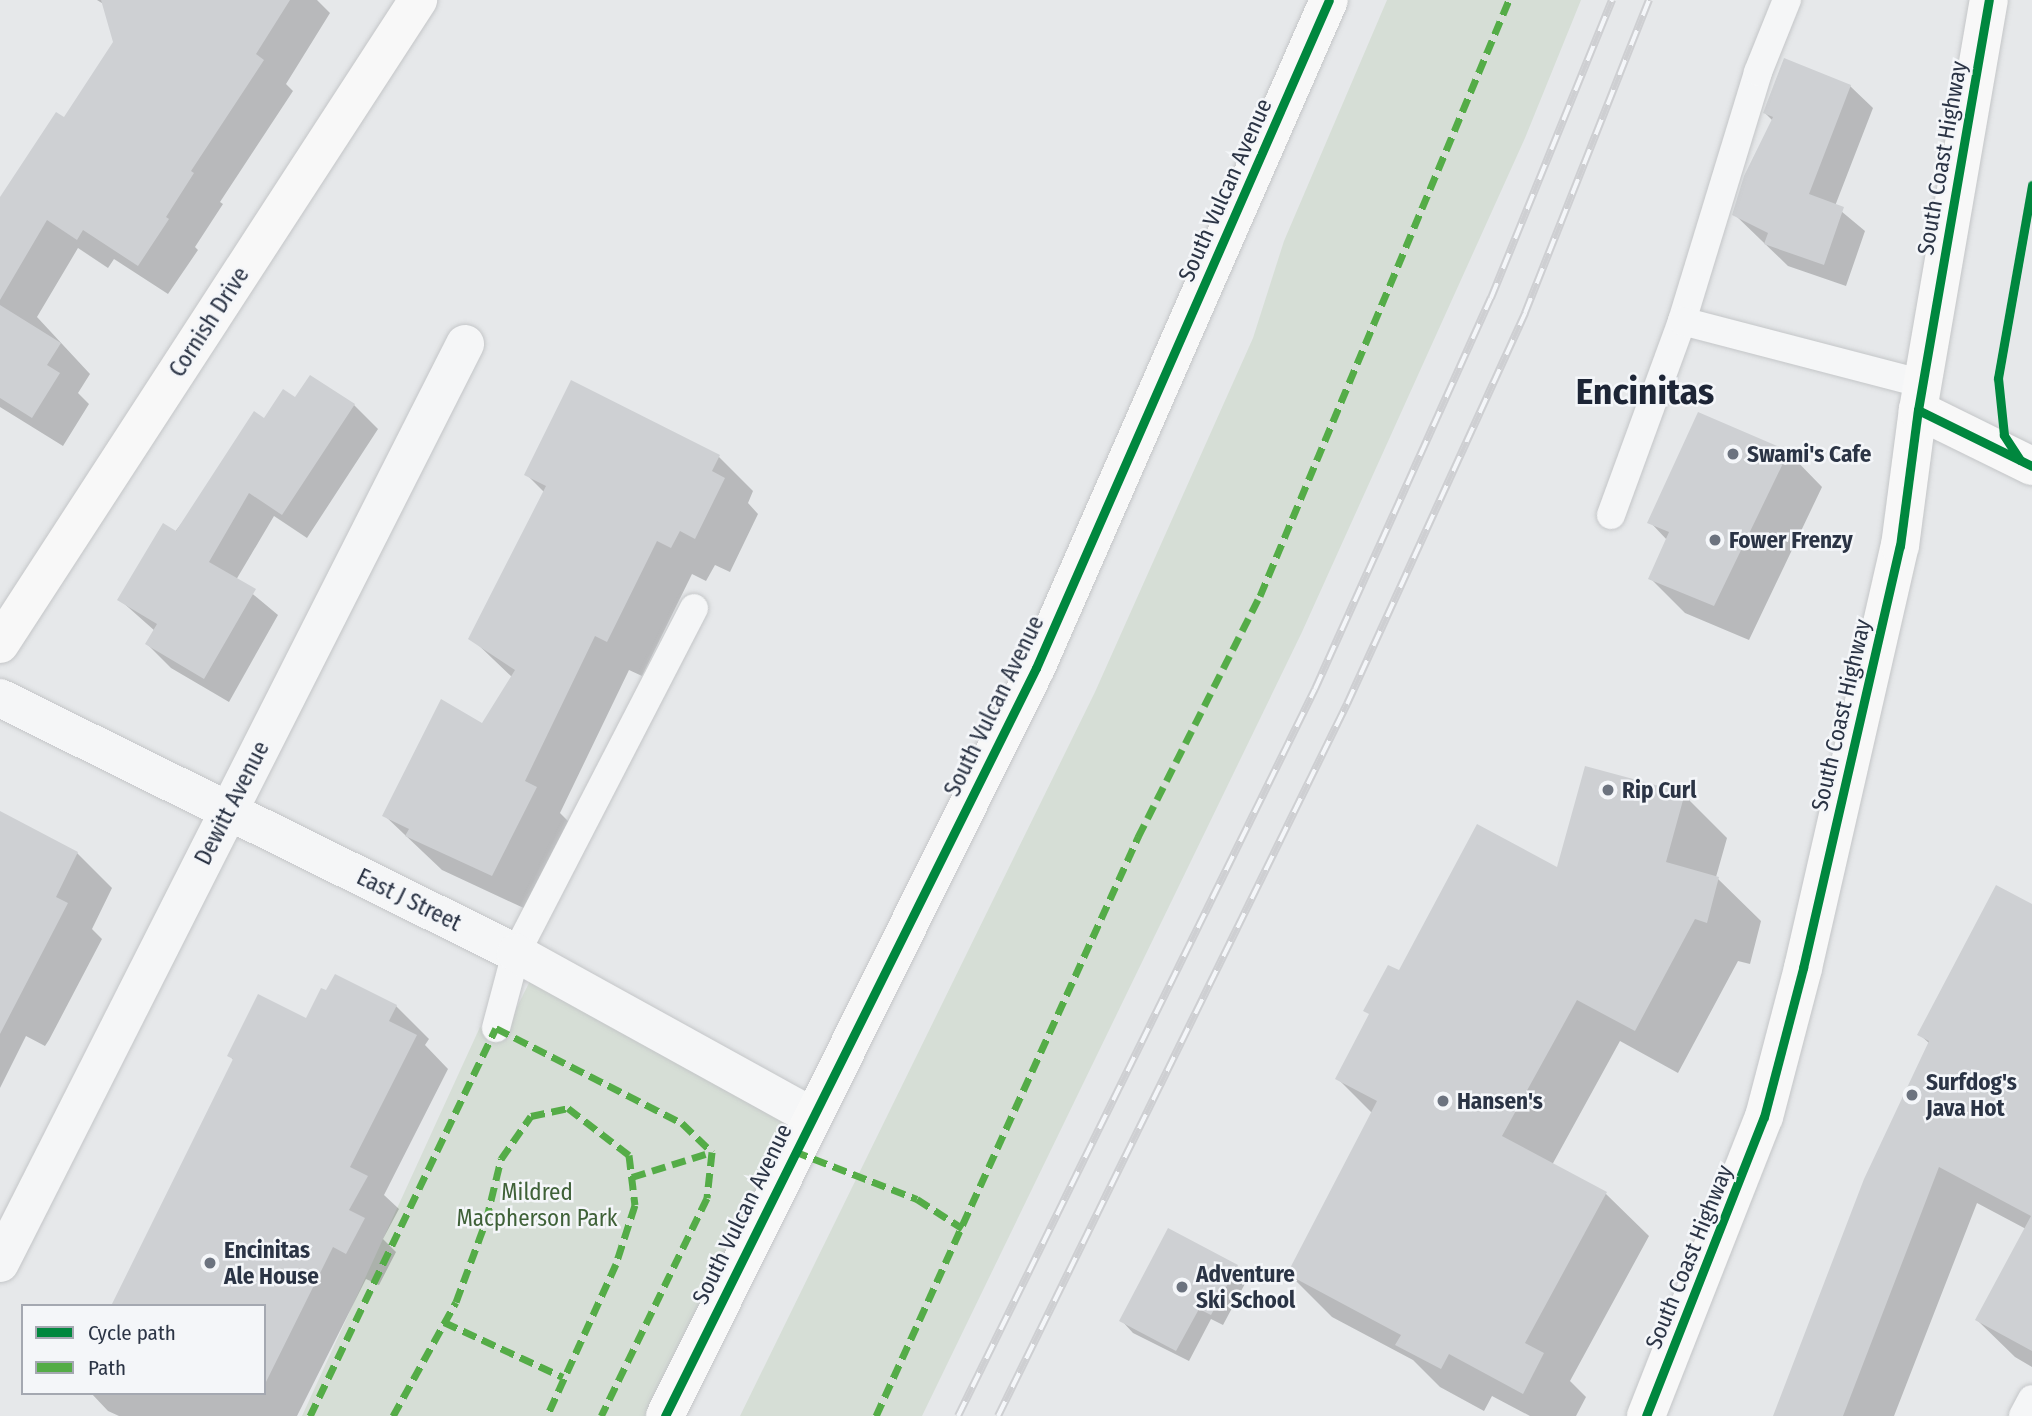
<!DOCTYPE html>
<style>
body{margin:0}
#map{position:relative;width:2032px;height:1416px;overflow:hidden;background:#e6e8ea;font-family:"Fira Sans Condensed",sans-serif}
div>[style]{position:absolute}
.green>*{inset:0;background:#d6ded6}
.shadow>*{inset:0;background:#0003}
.building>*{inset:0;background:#ced0d3}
.roads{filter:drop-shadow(0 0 2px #c4c6c8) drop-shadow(0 0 2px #c4c6c8)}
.lane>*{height:28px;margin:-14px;padding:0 14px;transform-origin:14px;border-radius:14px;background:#f5f6f7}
.street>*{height:38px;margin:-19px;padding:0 19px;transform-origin:19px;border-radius:19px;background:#f5f6f7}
.secondary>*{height:38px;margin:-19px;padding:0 19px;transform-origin:19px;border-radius:19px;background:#f8f8f8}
.primary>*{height:38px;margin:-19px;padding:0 19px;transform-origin:19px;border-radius:19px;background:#f8f8f8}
.rail>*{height:8px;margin-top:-4px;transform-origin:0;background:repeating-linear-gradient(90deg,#f4f6f9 0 16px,#cecfd2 0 32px);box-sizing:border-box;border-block:2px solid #cecfd2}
.quiet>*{height:7px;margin-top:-3.5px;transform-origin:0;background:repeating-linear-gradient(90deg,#54ac47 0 14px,transparent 0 21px)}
.cycleway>*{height:9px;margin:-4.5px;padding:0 4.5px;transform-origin:4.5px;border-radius:4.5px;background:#00873e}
.dots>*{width:19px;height:19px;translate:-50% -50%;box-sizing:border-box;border:4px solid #f4f6f9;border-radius:50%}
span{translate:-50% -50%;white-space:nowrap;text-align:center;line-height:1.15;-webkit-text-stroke:5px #f4f6f9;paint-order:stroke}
.street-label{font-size:23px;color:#2b3445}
.poi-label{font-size:23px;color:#2b3445;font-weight:700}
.left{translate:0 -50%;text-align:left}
.park-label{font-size:23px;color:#3f6138}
.town-label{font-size:37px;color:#1d2536;font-weight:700}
.legend{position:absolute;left:21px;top:1304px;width:245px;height:91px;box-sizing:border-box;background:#f4f6f9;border:2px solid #a4a8b1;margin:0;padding:9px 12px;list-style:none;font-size:21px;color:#2b3445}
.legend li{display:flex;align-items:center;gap:14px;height:35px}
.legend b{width:35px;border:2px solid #a4a8b1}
</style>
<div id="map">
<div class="green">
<div style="clip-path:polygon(1387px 0,1581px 0,1525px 138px,1302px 632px,922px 1416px,740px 1416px,1095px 692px,1253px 338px,1284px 241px)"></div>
<div style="clip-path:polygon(540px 961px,816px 1118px,667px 1416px,302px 1416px,480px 1027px,502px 1037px)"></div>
</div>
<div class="shadow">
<div style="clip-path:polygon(97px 0,317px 0,330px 13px,286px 84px,293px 91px,220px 202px,223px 204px,195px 247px,198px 250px,168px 294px,114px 259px,108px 268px,78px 248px,37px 317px,90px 374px,78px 393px,89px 404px,63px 446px,0 407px,0 200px,64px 119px,114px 42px,105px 5px)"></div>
<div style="clip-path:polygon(1850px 86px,1873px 108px,1835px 206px,1865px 231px,1846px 286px,1788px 266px,1734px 214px,1773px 121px,1765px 113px)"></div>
<div style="clip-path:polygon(311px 377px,354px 405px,378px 429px,307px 538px,274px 516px,236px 580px,278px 615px,229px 702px,171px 668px,147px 644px,155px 631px,120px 600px,265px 420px,296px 400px)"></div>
<div style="clip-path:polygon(1788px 452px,1822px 487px,1749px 640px,1685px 613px,1650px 578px,1667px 540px,1650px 522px)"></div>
<div style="clip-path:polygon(719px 457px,753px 491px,748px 503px,758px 514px,730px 572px,715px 565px,706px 581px,692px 574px,642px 676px,629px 670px,560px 813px,571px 824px,528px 910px,442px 870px,385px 816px,483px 725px,513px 678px,471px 638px,545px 493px,527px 475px)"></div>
<div style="clip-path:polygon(1684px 795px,1727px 838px,1716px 877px,1761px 921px,1750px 964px,1738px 961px,1678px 1073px,1620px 1041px,1552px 1165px,1606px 1194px,1649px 1236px,1570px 1381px,1586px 1397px,1576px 1416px,1530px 1416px,1492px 1396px,1484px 1411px,1440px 1387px,1413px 1360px,1332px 1317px,1289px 1274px,1373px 1114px,1337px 1078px,1400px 973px)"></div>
<div style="clip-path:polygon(0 838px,77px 853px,112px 888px,92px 929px,102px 939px,49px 1040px,45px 1046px,26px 1036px,0 1088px)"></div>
<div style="clip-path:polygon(2032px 906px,2032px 1367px,2015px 1357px,1977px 1320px,2026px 1229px,1977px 1203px,1894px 1416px,1775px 1416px,1930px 1044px,1919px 1034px)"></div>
<div style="clip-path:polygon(396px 1006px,429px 1039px,425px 1045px,448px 1069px,384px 1195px,399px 1209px,383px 1239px,396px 1252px,379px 1285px,366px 1279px,297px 1416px,119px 1416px,108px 1411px,91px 1393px,264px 1393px,264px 1306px,234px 1061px,230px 1056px,307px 1020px)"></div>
<div style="clip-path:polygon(1237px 1266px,1248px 1278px,1223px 1325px,1211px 1319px,1189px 1361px,1133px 1333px,1122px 1321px)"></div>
</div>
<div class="building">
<div style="clip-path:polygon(101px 0,290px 0,256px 54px,264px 60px,191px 171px,194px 173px,166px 217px,169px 219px,138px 266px,83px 230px,77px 240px,47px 220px,0 300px,0 197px,56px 112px,64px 117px,113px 42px)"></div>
<div style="clip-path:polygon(1784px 58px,1851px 85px,1809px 194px,1844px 207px,1824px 265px,1764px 244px,1768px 233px,1732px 215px,1744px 176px,1773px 117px,1763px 113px)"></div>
<div style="clip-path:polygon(0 305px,61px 343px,47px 365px,60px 373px,32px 418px,0 398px)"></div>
<div style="clip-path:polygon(310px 375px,355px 404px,282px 515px,249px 493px,209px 562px,256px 589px,204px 679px,145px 644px,157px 624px,117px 600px,163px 523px,176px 531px,254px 411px,264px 418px,283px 389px,295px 397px)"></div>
<div style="clip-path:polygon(571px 380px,720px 455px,712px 471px,725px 478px,695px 539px,680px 531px,671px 548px,657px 541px,607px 642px,595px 636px,525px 781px,537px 787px,492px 876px,405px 836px,409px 829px,382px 816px,441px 699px,482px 723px,515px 670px,468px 639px,546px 486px,524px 475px)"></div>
<div style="clip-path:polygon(1698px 412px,1789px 451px,1714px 606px,1648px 579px,1669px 532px,1647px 523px)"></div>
<div style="clip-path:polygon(1585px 766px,1685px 793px,1666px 862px,1719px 877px,1707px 923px,1695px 919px,1635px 1031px,1577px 1000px,1502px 1136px,1607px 1192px,1525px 1343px,1544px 1353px,1523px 1394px,1449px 1354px,1441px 1369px,1395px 1345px,1401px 1335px,1287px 1274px,1377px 1101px,1335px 1079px,1369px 1014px,1363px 1011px,1388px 965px,1399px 970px,1477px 824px,1557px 867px)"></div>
<div style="clip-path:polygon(0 811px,78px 852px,56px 897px,68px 903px,0 1034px)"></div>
<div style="clip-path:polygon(1996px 885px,2032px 904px,2032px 1351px,1975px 1320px,2031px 1216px,1939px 1167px,1843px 1416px,1773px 1416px,1864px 1179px,1929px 1041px,1917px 1035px)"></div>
<div style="clip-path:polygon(335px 974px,397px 1005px,389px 1021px,417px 1035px,350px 1167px,368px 1176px,349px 1210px,365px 1218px,346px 1254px,333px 1247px,264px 1386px,264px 1306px,111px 1306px,233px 1059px,227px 1056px,258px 994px,306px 1018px,321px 988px,326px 990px)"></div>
<div style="clip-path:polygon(1168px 1228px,1238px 1265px,1211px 1315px,1199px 1309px,1176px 1351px,1119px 1321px)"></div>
</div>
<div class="roads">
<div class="lane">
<div style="left:1682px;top:321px;width:260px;rotate:-73deg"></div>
<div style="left:1758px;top:72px;width:78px;rotate:-68.1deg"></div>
<div style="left:1611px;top:515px;width:207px;rotate:-69.9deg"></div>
<div style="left:1682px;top:321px;width:249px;rotate:14.6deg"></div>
<div style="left:496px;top:1028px;width:78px;rotate:-75.1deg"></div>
<div style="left:516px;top:953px;width:388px;rotate:-62.7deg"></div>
<div style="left:2023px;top:1416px;width:19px;rotate:-62deg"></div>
</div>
<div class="street">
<div style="left:0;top:698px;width:576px;rotate:26.3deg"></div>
<div style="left:516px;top:953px;width:337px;rotate:28.9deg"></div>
<div style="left:0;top:1263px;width:1030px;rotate:-63.16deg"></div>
</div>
<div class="secondary">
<div style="left:1918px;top:410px;width:127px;rotate:26.2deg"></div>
<div style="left:0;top:644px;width:768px;rotate:-57.01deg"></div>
<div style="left:665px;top:1416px;width:835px;rotate:-63.62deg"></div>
<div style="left:1036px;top:668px;width:729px;rotate:-66.32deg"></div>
</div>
<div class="primary">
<div style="left:1646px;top:1416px;width:321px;rotate:-68.5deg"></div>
<div style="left:1764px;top:1117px;width:154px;rotate:-75.3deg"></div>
<div style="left:1803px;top:968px;width:433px;rotate:-77.1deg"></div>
<div style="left:1900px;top:546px;width:137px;rotate:-82.5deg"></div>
<div style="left:1918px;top:410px;width:416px;rotate:-80.2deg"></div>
</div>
</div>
<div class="rail">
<div style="left:958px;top:1416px;width:810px;rotate:-63.85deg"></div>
<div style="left:1315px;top:689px;width:429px;rotate:-65.8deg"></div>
<div style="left:1491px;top:298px;width:322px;rotate:-67.9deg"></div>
<div style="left:998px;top:1416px;width:793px;rotate:-63.89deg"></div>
<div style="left:1347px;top:704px;width:430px;rotate:-65.5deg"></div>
<div style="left:1525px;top:313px;width:337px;rotate:-68.4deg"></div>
</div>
<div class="quiet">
<div style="left:794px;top:1151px;width:132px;rotate:21.3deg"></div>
<div style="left:917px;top:1199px;width:54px;rotate:32.8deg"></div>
<div style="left:632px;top:1177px;width:84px;rotate:-17.4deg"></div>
<div style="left:444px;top:1322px;width:131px;rotate:24.8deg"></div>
<div style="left:310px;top:1416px;width:430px;rotate:-64.4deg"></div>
<div style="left:496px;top:1028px;width:209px;rotate:27.1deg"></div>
<div style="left:682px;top:1123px;width:42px;rotate:44deg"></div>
<div style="left:712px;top:1152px;width:46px;rotate:96.2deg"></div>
<div style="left:707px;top:1198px;width:242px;rotate:115.9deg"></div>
<div style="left:393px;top:1416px;width:130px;rotate:-61.1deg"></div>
<div style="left:456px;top:1302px;width:86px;rotate:-69.7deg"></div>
<div style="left:486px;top:1221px;width:64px;rotate:-76.4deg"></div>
<div style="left:501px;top:1159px;width:52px;rotate:-55.1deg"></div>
<div style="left:531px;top:1116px;width:38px;rotate:-12deg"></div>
<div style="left:568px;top:1108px;width:77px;rotate:37.6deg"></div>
<div style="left:629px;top:1155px;width:50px;rotate:83.2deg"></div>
<div style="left:635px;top:1205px;width:62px;rotate:107.9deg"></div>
<div style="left:616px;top:1264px;width:167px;rotate:114.4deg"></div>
<div style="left:876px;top:1416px;width:636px;rotate:-65.65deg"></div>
<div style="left:1138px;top:837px;width:270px;rotate:-63.2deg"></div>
<div style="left:1260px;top:596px;width:646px;rotate:-67.33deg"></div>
</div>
<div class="cycleway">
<div style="left:1918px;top:410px;width:127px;rotate:26.2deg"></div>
<div style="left:2020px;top:460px;width:30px;rotate:-123deg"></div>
<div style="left:2004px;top:435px;width:57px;rotate:-96deg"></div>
<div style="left:1998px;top:378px;width:196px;rotate:-80deg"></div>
<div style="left:665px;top:1416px;width:835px;rotate:-63.62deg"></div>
<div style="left:1036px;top:668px;width:729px;rotate:-66.32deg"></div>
<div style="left:1646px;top:1416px;width:321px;rotate:-68.5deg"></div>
<div style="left:1764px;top:1117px;width:154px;rotate:-75.3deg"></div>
<div style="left:1803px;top:968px;width:433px;rotate:-77.1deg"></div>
<div style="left:1900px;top:546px;width:137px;rotate:-82.5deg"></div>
<div style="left:1918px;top:410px;width:416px;rotate:-80.2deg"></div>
</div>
<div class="dots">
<div style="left:1733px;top:454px;background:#6c737f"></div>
<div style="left:1715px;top:540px;background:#6c737f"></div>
<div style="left:1608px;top:790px;background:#6c737f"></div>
<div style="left:1912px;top:1095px;background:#6c737f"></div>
<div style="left:1443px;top:1101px;background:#6c737f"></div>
<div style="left:210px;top:1263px;background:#6c737f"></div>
<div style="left:1182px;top:1287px;background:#6c737f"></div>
</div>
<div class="street-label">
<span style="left:1942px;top:158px;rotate:-80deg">South Coast Highway</span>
<span style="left:1225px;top:190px;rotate:-66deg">South Vulcan Avenue</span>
<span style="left:209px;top:322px;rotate:-57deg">Cornish Drive</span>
<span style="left:994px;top:706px;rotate:-64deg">South Vulcan Avenue</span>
<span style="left:1841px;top:715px;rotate:-77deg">South Coast Highway</span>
<span style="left:232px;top:803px;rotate:-63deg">Dewitt Avenue</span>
<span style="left:409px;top:900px;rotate:26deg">East J Street</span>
<span style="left:742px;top:1214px;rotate:-64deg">South Vulcan Avenue</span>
<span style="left:1689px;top:1257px;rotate:-68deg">South Coast Highway</span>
</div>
<div class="poi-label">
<span class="left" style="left:1747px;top:454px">Swami's Cafe</span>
<span class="left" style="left:1729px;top:540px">Fower Frenzy</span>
<span class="left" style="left:1622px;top:790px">Rip Curl</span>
<span class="left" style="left:1926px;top:1095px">Surfdog's<br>Java Hot</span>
<span class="left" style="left:1457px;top:1101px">Hansen's</span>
<span class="left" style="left:224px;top:1263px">Encinitas<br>Ale House</span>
<span class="left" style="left:1196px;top:1287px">Adventure<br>Ski School</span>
</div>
<div class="park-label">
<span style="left:537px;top:1205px">Mildred<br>Macpherson Park</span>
</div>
<div class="town-label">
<span style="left:1645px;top:392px">Encinitas</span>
</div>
<ul class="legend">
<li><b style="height:9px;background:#00873e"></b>Cycle path</li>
<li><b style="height:9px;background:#54ac47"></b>Path</li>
</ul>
</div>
